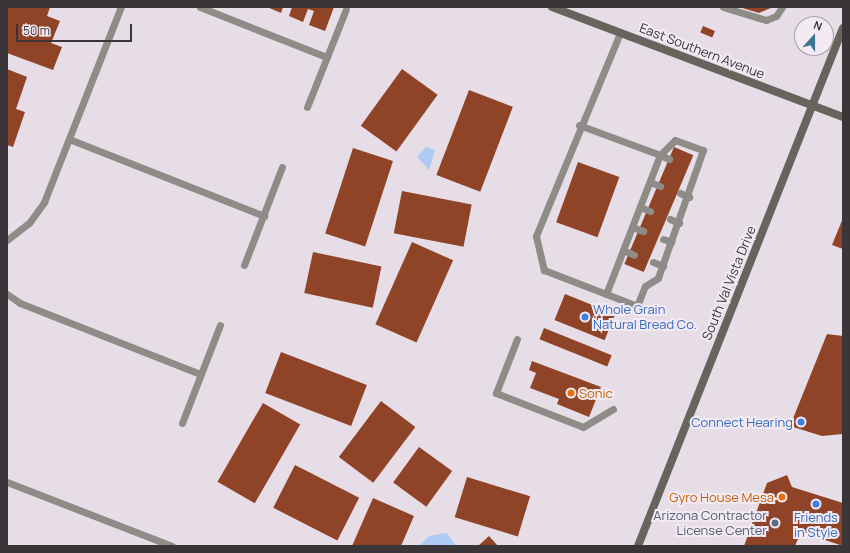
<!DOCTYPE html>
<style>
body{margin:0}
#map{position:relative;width:850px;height:553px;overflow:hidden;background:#e6dde7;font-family:Manrope,sans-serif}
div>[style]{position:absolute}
.water>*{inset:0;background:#adcbf4}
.building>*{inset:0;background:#904427;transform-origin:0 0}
.service>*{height:7px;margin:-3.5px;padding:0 3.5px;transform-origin:3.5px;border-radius:3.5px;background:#8d8c87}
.secondary>*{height:8px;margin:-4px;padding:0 4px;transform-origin:4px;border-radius:4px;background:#66645c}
.dots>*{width:11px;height:11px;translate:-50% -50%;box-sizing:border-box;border:2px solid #f3eaf4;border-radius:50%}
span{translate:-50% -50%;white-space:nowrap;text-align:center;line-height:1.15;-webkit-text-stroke:4px #f3eaf4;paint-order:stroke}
.street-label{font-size:13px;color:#393539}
.shop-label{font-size:13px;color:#366cbe}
.left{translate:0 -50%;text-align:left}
.right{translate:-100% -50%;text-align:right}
.food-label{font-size:13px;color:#c56008}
.service-label{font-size:13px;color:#4e5e75}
.frame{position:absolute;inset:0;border:8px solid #393539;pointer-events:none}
.north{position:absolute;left:794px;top:16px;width:40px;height:40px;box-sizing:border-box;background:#f3eaf4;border:1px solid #a9a2a9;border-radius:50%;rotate:21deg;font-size:11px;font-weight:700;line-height:16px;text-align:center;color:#393539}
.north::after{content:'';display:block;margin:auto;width:14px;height:18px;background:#3c758e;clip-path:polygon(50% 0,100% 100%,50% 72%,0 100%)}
.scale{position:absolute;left:16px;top:24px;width:116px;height:18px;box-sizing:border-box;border:2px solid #393539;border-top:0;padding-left:5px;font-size:12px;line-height:14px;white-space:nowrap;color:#393539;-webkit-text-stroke:3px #f3eaf4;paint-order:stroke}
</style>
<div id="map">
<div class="water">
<div style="clip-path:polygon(426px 147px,435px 150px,429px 170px,417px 157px)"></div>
<div style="clip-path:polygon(447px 533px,456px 546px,419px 546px,429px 536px)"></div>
</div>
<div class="building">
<div style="clip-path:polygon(7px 7px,50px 7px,47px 16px,60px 21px,51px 43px,62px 47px,53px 70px,7px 53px)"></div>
<div style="clip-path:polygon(267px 7px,283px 7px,281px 13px)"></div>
<div style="clip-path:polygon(292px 7px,334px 7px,325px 31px,309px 25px,314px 11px,308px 9px,303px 22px,289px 16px)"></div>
<div style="clip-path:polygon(739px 7px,773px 7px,759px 13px)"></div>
<div style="left:703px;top:26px;width:13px;height:7px;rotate:23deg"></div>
<div style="clip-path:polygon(7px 69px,27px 77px,16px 109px,25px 112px,13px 147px,7px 145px)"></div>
<div style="left:402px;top:69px;width:44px;height:70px;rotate:36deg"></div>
<div style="left:469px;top:90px;width:47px;height:91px;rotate:21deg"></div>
<div style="left:674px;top:147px;width:21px;height:127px;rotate:23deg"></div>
<div style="left:353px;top:148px;width:42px;height:90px;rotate:18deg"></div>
<div style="left:578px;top:162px;width:44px;height:64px;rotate:20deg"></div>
<div style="left:402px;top:191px;width:71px;height:43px;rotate:11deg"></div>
<div style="clip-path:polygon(843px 218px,843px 249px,832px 245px)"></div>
<div style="left:412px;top:242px;width:45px;height:90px;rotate:24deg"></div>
<div style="left:313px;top:252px;width:70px;height:42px;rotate:12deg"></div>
<div style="left:565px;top:294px;width:54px;height:28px;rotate:22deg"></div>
<div style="left:544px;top:328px;width:73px;height:12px;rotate:22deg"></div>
<div style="clip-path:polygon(827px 334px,843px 336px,843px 434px,822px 436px,790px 426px)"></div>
<div style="left:281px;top:352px;width:92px;height:44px;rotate:21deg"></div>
<div style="clip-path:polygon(532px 361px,601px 387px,589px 417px,557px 404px,559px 399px,530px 388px,536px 373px,529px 370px)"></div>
<div style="left:381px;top:401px;width:43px;height:70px;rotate:37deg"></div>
<div style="left:263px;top:403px;width:43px;height:91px;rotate:30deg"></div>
<div style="left:419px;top:447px;width:41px;height:44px;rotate:36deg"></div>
<div style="left:295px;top:465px;width:72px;height:48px;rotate:27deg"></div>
<div style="clip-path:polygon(787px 475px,792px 487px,843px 503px,843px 546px,801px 532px,795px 546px,744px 546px,767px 483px)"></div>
<div style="left:467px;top:477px;width:66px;height:42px;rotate:17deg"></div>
<div style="clip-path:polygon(373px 498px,414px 516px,401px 546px,352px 546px)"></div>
<div style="clip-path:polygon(489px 536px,498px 546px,478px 546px)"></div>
</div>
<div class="service">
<div style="left:200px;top:7px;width:136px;rotate:21.6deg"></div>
<div style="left:723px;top:7px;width:45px;rotate:16.8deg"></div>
<div style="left:766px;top:20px;width:11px;rotate:-22deg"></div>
<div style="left:776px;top:16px;width:11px;rotate:-56deg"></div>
<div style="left:620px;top:33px;width:220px;rotate:112.5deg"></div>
<div style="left:536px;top:236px;width:35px;rotate:77deg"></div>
<div style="left:544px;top:270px;width:114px;rotate:21.1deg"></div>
<div style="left:307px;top:107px;width:105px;rotate:-68.3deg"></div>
<div style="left:579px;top:125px;width:86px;rotate:20.3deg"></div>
<div style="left:660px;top:155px;width:21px;rotate:-45deg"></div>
<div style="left:675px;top:140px;width:30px;rotate:20deg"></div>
<div style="left:703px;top:150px;width:136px;rotate:109.4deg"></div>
<div style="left:658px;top:278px;width:15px;rotate:148deg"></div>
<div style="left:645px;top:286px;width:22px;rotate:112deg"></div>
<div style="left:69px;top:139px;width:210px;rotate:21.5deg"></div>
<div style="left:650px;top:182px;width:11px;rotate:22deg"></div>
<div style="left:680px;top:193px;width:10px;rotate:24deg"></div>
<div style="left:640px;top:207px;width:11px;rotate:22deg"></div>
<div style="left:670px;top:219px;width:10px;rotate:24deg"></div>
<div style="left:632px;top:227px;width:12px;rotate:20deg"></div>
<div style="left:663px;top:239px;width:9px;rotate:18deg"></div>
<div style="left:7px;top:240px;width:28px;rotate:-38deg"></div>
<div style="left:29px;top:223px;width:26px;rotate:-54deg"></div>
<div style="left:44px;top:202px;width:210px;rotate:-68.5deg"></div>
<div style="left:623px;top:250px;width:12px;rotate:24deg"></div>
<div style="left:653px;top:262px;width:11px;rotate:22deg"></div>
<div style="left:244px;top:265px;width:105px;rotate:-68.8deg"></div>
<div style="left:7px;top:294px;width:16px;rotate:35deg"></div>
<div style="left:20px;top:303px;width:193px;rotate:21.5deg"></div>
<div style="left:606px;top:294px;width:149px;rotate:-68.8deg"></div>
<div style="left:660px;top:155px;width:10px;rotate:24deg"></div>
<div style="left:517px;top:339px;width:58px;rotate:111.3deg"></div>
<div style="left:496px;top:393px;width:93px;rotate:21.3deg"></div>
<div style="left:583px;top:427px;width:35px;rotate:-31deg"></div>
<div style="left:182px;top:423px;width:105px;rotate:-68.8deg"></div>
<div style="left:7px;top:482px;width:177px;rotate:21.2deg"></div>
</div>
<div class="secondary">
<div style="left:552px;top:7px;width:311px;rotate:20.7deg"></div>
<div style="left:638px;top:546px;width:557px;rotate:-68.41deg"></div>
</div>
<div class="dots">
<div style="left:585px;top:317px;background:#3f7fe0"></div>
<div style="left:571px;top:393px;background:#e8710a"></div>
<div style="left:801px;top:422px;background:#3f7fe0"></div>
<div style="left:782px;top:497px;background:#e8710a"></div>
<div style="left:816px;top:504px;background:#3f7fe0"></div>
<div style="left:775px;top:523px;background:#5c6f8a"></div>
</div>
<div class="street-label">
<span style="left:702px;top:51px;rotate:21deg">East Southern Avenue</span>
<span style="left:729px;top:283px;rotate:-68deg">South Val Vista Drive</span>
</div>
<div class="shop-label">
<span class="left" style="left:593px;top:317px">Whole Grain<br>Natural Bread Co.</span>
<span class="right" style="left:793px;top:422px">Connect Hearing</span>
<span style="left:816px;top:525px">Friends<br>in Style</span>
</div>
<div class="food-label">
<span class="left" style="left:579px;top:393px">Sonic</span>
<span class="right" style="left:774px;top:497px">Gyro House Mesa</span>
</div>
<div class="service-label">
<span class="right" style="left:767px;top:523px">Arizona Contractor<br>License Center</span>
</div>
<div class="frame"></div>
<div class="north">N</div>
<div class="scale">50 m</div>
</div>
